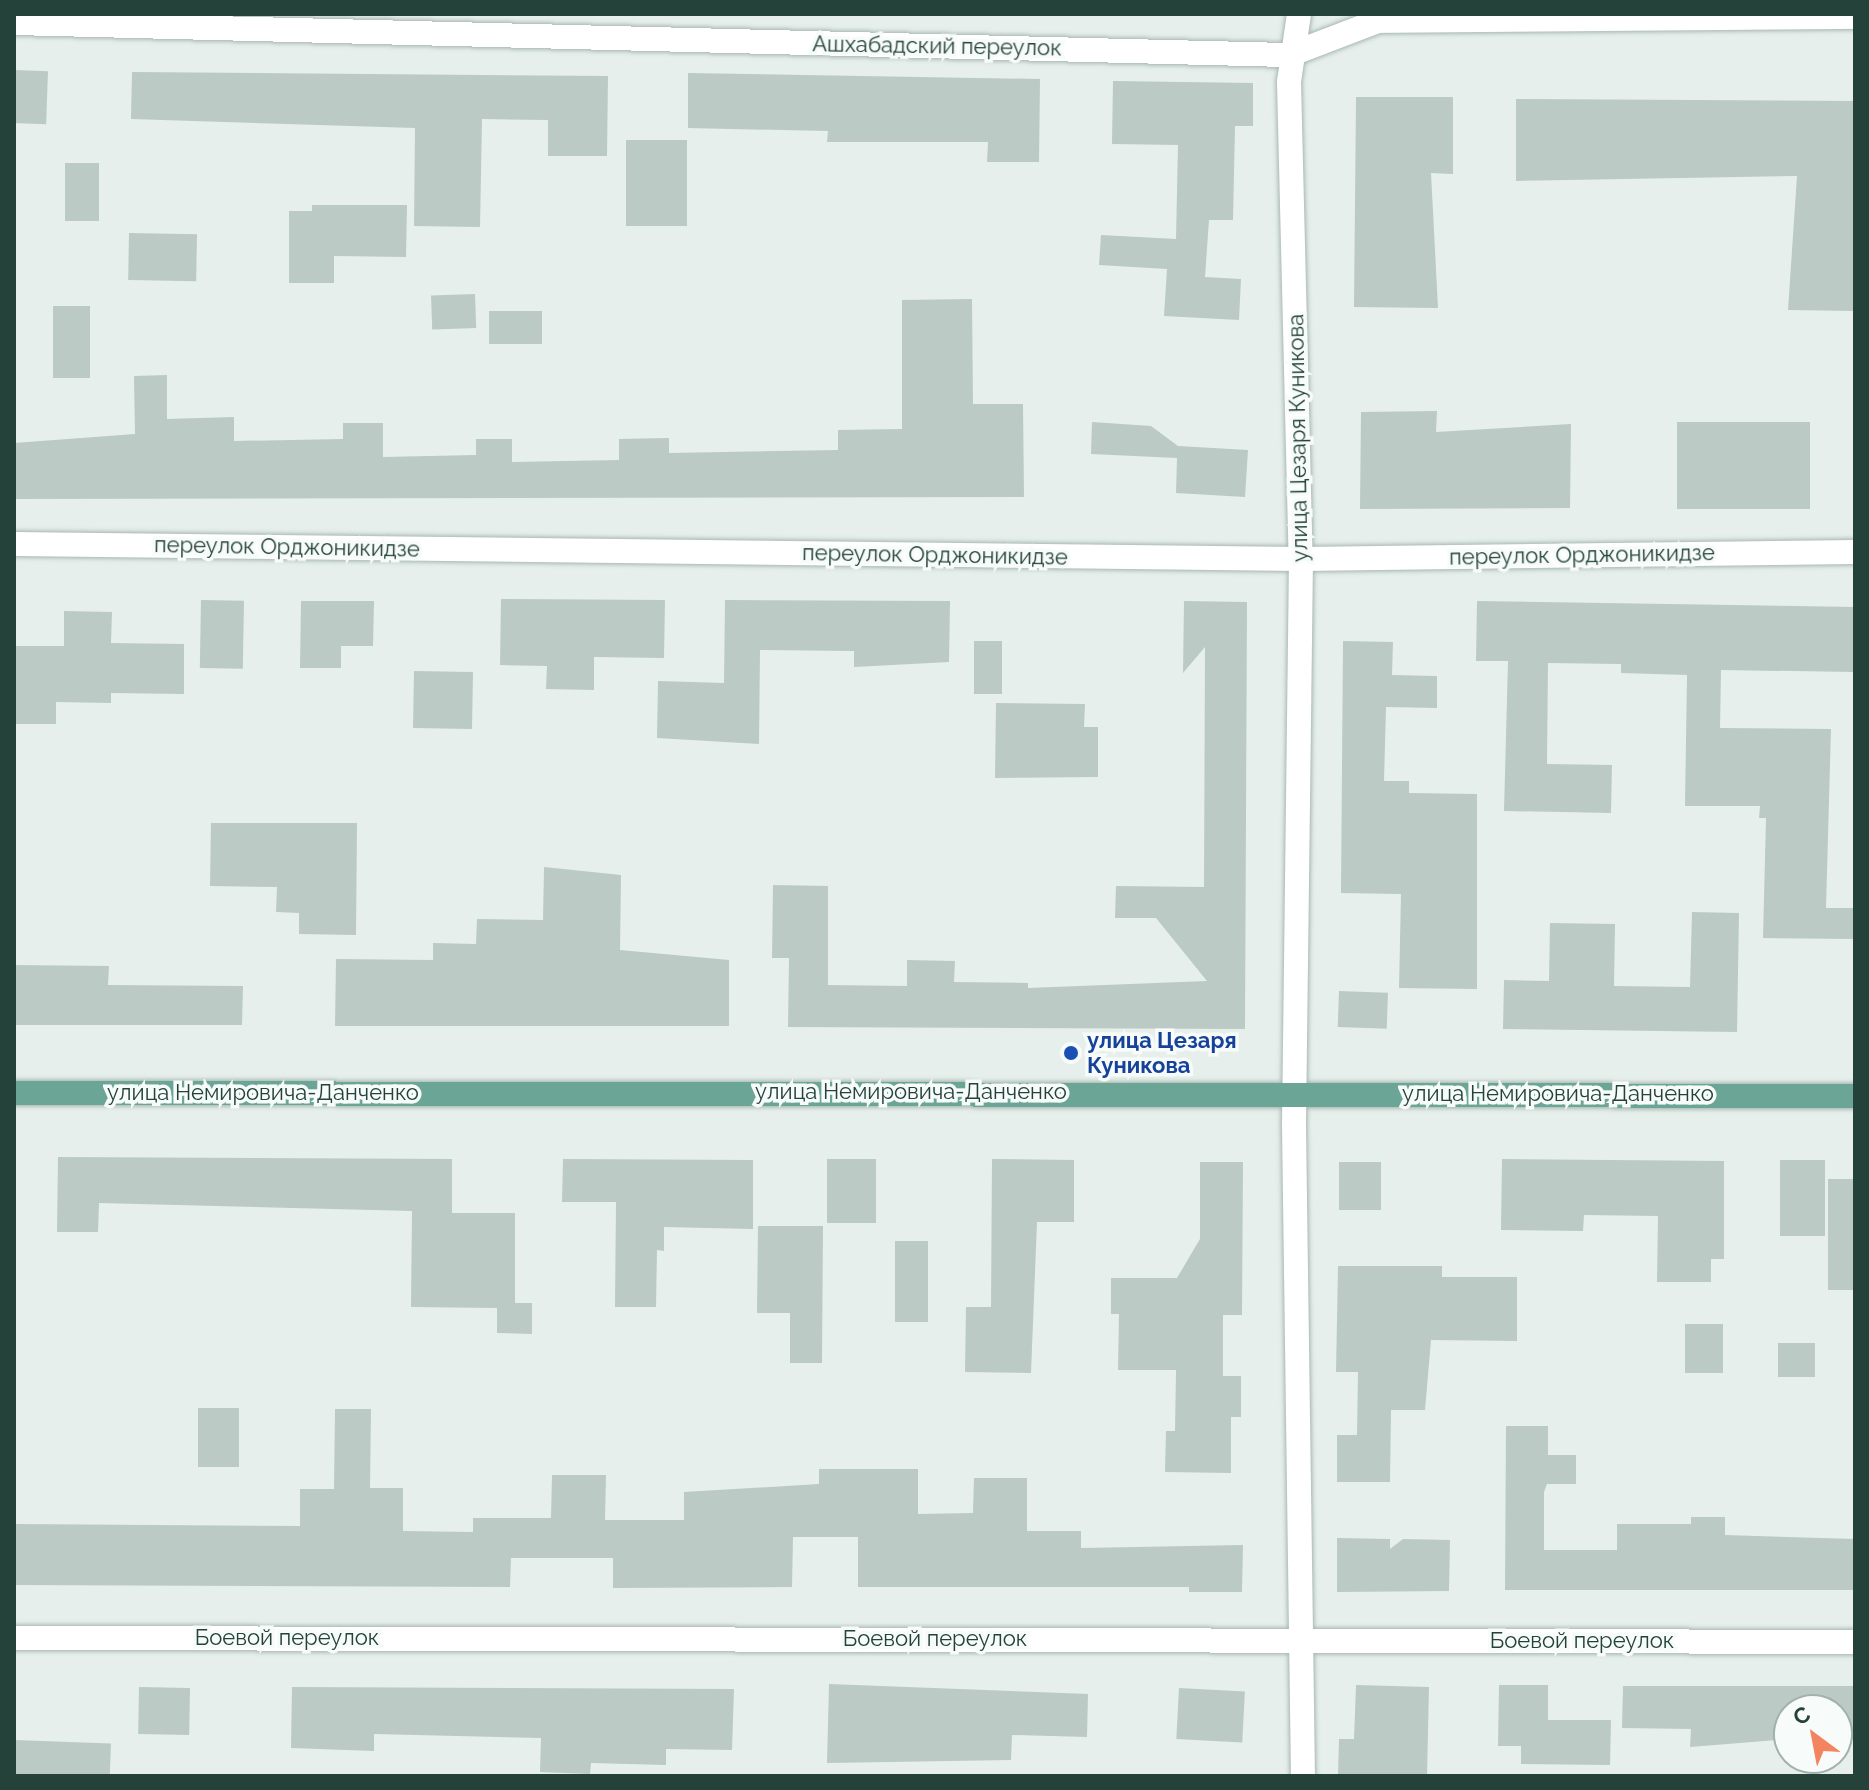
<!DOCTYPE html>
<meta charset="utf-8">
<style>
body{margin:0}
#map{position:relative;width:1869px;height:1790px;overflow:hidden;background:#e6efeb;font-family:Raleway,sans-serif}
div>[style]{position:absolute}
.building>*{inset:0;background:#bbcac4;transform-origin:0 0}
.roads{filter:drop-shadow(0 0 2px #a8b8b2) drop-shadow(0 0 2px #a8b8b2)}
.street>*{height:24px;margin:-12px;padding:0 12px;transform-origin:12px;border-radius:12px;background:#fff}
.secondary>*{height:24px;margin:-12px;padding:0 12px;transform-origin:12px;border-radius:12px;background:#fff}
.primary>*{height:24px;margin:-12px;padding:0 12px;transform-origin:12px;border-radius:12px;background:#6aa596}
.dots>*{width:22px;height:22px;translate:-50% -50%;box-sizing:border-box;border:4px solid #f7fbf9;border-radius:50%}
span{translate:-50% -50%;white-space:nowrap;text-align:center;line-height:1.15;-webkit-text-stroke:7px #f7fbf9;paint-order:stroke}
.street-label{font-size:22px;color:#24423a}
.transit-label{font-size:22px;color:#164399;font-weight:700}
.left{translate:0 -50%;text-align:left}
.frame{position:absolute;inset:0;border:16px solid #24423a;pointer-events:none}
.north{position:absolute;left:1773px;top:1694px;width:80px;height:80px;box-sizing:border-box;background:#f7fbf9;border:2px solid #a3b1ad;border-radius:50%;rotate:328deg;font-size:22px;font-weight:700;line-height:32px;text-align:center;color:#24423a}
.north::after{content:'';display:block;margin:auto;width:28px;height:36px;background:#f4845f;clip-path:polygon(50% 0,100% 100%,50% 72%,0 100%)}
</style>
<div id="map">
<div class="building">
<div style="left:14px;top:70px;width:34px;height:53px;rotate:2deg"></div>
<div style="clip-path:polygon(132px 72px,608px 76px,607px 156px,548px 156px,548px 120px,482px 119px,480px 227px,414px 226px,415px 128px,131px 119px)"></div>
<div style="clip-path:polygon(688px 73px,1040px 79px,1039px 162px,987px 162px,988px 142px,827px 142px,828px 131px,688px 128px)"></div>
<div style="clip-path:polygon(1113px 81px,1253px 83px,1253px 126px,1235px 126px,1233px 220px,1209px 220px,1205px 277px,1241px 279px,1239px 320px,1164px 316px,1167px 269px,1099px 265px,1101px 235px,1176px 239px,1178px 145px,1112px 144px)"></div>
<div style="clip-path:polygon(1356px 97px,1453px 97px,1453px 174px,1431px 173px,1438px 308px,1354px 307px)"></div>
<div style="clip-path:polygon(1516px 99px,1855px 101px,1855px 311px,1788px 310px,1797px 176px,1516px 181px)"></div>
<div style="left:626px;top:140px;width:61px;height:86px"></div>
<div style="left:65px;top:163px;width:34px;height:58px"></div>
<div style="clip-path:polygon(312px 205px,407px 205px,406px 257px,334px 256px,334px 283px,289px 283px,289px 211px,312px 211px)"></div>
<div style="left:129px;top:233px;width:68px;height:47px;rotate:1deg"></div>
<div style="left:475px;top:294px;width:34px;height:44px;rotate:88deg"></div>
<div style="clip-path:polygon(972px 299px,973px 404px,1023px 404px,1024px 497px,14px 499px,14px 443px,135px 434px,134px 376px,167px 375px,167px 419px,234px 417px,234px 441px,343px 439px,343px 423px,383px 423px,383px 457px,476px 455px,476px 439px,512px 439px,512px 462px,619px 460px,619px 439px,669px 438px,669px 453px,838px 450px,838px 430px,902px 429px,902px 300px)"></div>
<div style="left:53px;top:306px;width:37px;height:72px"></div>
<div style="left:542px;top:311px;width:33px;height:53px;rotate:90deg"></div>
<div style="clip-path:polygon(1437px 411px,1436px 432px,1571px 424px,1570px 508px,1360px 509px,1361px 412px)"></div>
<div style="clip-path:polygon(1092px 422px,1151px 426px,1178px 446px,1248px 450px,1245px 497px,1176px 493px,1177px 458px,1091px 454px)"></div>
<div style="left:1677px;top:422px;width:133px;height:87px"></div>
<div style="clip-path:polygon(501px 599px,665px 600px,664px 658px,594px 657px,594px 690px,546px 689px,547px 666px,500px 665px)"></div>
<div style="left:201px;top:600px;width:43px;height:68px;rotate:1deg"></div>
<div style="clip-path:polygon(725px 600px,950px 601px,949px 662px,854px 667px,854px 651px,760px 650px,759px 744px,657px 738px,658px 681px,724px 683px)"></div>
<div style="clip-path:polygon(301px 601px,374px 601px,373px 646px,341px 646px,341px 668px,300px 668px)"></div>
<div style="clip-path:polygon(1184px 601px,1247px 602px,1245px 1029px,788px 1027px,789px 958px,772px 958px,773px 885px,828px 886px,828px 985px,907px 986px,907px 960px,955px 961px,954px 982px,1028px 983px,1028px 988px,1207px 981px,1156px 918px,1115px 918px,1116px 886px,1204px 887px,1205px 647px,1183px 673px)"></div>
<div style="clip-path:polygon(1477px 601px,1855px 607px,1855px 672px,1721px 670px,1720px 728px,1831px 729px,1826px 908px,1855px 908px,1855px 939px,1763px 938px,1766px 818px,1759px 818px,1760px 806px,1685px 806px,1687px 675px,1621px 673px,1621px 664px,1548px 663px,1547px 764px,1612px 765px,1611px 813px,1504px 811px,1508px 661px,1476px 661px)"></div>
<div style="clip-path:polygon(64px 611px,112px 612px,111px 643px,184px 644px,184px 694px,111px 693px,111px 703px,56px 702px,56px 724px,14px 724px,14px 646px,64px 646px)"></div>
<div style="left:974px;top:641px;width:28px;height:53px"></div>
<div style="clip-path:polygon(1343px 641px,1393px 642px,1392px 675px,1437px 676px,1437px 708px,1386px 707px,1384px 781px,1409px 781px,1409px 793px,1477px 794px,1477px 989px,1399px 988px,1401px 894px,1341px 893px)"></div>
<div style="left:414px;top:671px;width:59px;height:57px;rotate:1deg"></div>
<div style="clip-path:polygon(996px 703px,1085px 704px,1084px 727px,1098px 727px,1098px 777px,995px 778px)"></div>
<div style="clip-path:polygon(211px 823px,357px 823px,356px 935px,299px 934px,299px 913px,276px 912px,277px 887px,210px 886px)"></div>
<div style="clip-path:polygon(544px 867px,621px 875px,620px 950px,729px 960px,729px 1026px,335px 1026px,336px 959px,433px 960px,433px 943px,476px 944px,477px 919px,543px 920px)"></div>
<div style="clip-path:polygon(1692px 912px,1739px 913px,1737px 1032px,1503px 1029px,1504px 980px,1549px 981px,1550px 923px,1615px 924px,1614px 986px,1690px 987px)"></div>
<div style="clip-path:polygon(14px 965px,109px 966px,108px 985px,243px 986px,242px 1025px,14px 1025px)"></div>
<div style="left:1339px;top:991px;width:49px;height:36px;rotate:2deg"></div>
<div style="clip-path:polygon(58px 1157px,452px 1159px,452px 1213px,515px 1213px,515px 1303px,532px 1303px,532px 1334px,497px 1333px,497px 1308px,411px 1307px,412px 1211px,99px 1203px,98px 1232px,57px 1232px)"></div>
<div style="clip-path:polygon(563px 1159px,753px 1160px,753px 1229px,664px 1227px,664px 1251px,657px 1250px,656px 1307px,615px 1307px,616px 1202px,562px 1202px)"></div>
<div style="left:827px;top:1159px;width:49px;height:64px"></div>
<div style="clip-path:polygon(992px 1159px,1074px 1160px,1074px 1222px,1037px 1222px,1031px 1373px,965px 1372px,966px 1307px,991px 1307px)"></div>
<div style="clip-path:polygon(1502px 1159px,1724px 1161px,1724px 1259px,1711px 1259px,1711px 1282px,1657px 1282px,1658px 1216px,1584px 1215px,1583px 1231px,1501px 1230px)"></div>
<div style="left:1780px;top:1160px;width:45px;height:76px"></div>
<div style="clip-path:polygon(1200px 1162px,1243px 1162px,1242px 1315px,1223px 1315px,1223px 1376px,1241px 1376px,1241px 1417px,1231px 1417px,1231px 1473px,1165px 1472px,1166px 1431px,1175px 1431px,1176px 1370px,1118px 1370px,1119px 1314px,1111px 1314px,1111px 1278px,1177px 1278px,1200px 1239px)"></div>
<div style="left:1339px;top:1162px;width:42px;height:48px"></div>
<div style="left:1828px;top:1179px;width:27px;height:111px"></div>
<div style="clip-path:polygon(758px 1226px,823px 1226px,822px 1363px,790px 1363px,790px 1313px,757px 1313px)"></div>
<div style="left:895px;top:1241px;width:33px;height:81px"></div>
<div style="clip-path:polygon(1338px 1266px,1442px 1266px,1442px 1277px,1517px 1277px,1517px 1341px,1431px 1340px,1425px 1410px,1391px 1410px,1390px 1482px,1337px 1482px,1337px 1435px,1357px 1435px,1358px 1372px,1336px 1372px)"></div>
<div style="left:1685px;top:1324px;width:38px;height:49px"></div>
<div style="left:1778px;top:1343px;width:37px;height:34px"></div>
<div style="left:198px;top:1408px;width:41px;height:59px"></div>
<div style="clip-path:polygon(335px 1409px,371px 1409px,370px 1488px,403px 1488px,403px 1531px,473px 1532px,473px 1518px,551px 1518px,552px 1475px,606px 1475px,605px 1520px,684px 1520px,684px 1492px,819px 1484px,819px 1469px,918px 1469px,918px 1514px,973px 1513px,974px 1478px,1027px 1478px,1027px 1531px,1081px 1531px,1081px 1548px,1243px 1545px,1242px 1592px,1189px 1592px,1189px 1587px,858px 1587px,858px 1537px,793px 1537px,792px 1587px,613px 1588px,613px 1558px,511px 1558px,510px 1587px,14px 1585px,14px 1524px,300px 1526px,300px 1489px,334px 1489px)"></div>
<div style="clip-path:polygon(1506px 1426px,1548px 1426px,1548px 1455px,1576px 1455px,1576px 1484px,1547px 1484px,1544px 1492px,1544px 1550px,1617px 1550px,1617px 1524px,1691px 1524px,1691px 1517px,1725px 1517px,1725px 1535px,1855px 1539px,1855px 1590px,1505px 1590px)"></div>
<div style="clip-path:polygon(1337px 1538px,1390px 1539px,1390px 1549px,1403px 1539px,1450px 1540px,1449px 1591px,1337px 1592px)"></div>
<div style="clip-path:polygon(829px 1684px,1088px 1694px,1087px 1737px,1012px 1735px,1011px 1760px,827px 1763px)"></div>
<div style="clip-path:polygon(1356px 1685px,1429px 1687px,1427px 1776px,1338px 1776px,1339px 1739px,1354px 1739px)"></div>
<div style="clip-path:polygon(1499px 1685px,1548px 1685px,1548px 1720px,1611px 1720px,1610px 1765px,1521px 1764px,1521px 1746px,1498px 1746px)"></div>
<div style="clip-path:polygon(1623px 1686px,1855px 1686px,1855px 1739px,1837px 1739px,1837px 1710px,1789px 1710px,1789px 1739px,1690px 1747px,1691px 1729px,1622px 1728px)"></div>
<div style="left:139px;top:1687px;width:51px;height:47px;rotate:1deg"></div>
<div style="clip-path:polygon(292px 1687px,734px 1689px,732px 1750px,666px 1749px,666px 1765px,591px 1763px,590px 1774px,540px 1772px,541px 1738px,374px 1734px,374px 1751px,291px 1748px)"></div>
<div style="left:1179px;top:1688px;width:66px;height:51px;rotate:3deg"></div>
<div style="left:14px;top:1740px;width:97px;height:36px;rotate:2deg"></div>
</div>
<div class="roads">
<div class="street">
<div style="left:14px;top:23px;width:1275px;rotate:1.44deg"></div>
<div style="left:14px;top:544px;width:1287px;rotate:0.67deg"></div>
<div style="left:1301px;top:559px;width:554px;rotate:-0.72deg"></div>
<div style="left:14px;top:1638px;width:1841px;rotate:0.12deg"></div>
</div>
<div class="secondary">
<div style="left:1299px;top:14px;width:69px;rotate:98.4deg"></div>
<div style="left:1289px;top:82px;width:477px;rotate:88.6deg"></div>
<div style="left:1301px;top:559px;width:567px;rotate:90.71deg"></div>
<div style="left:1294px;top:1126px;width:650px;rotate:89.21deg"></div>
<div style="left:1289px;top:55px;width:95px;rotate:-20.9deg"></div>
<div style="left:1378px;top:21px;width:477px;rotate:-0.5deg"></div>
</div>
<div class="primary">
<div style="left:14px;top:1093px;width:1841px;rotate:0.09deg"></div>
</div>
</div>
<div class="dots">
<div style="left:1071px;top:1053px;background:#1a4fb4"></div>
</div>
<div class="street-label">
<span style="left:937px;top:46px;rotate:1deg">Ашхабадский переулок</span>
<span style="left:1298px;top:438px;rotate:-91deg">улица Цезаря Куникова</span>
<span style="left:287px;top:547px;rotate:1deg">переулок Орджоникидзе</span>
<span style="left:935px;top:555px;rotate:1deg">переулок Орджоникидзе</span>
<span style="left:1582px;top:555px;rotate:-1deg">переулок Орджоникидзе</span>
<span style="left:911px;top:1092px">улица Немировича-Данченко</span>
<span style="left:263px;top:1093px">улица Немировича-Данченко</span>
<span style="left:1558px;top:1094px">улица Немировича-Данченко</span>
<span style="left:287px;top:1638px">Боевой переулок</span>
<span style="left:935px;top:1639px">Боевой переулок</span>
<span style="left:1582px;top:1641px">Боевой переулок</span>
</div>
<div class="transit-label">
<span class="left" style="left:1087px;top:1053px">улица Цезаря<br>Куникова</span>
</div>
<div class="frame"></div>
<div class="north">С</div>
</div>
